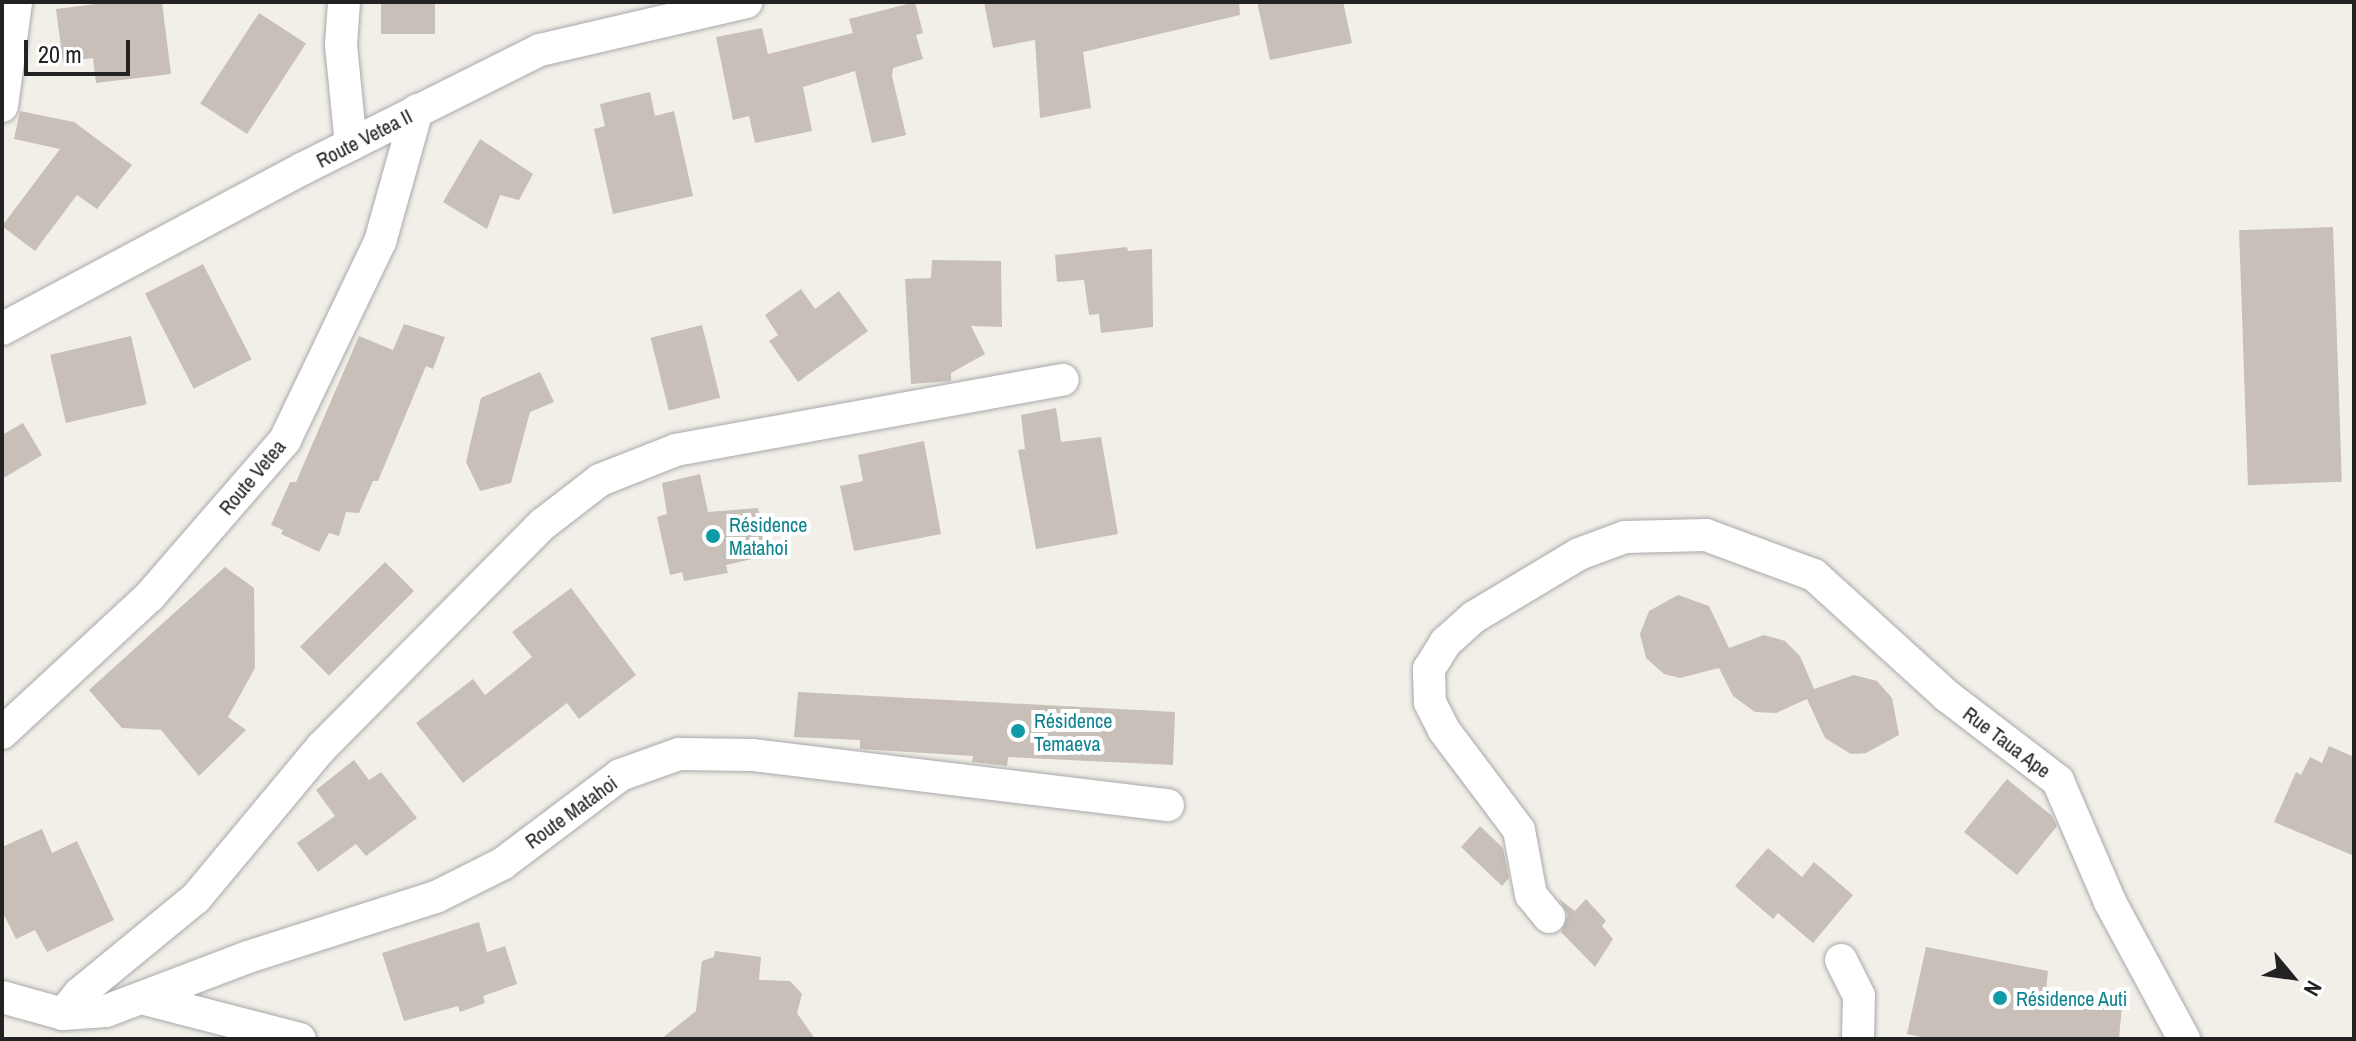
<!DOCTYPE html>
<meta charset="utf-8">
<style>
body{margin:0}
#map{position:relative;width:2356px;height:1041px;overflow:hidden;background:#f2efe9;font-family:"Archivo Narrow",sans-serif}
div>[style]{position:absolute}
.building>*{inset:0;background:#c7bfb8;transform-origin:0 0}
.roads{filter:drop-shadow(0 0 2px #a9a9a9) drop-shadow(0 0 2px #a9a9a9)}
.minor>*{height:32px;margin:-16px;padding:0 16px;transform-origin:16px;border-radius:16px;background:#fff}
.dots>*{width:22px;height:22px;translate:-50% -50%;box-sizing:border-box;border:4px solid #fff;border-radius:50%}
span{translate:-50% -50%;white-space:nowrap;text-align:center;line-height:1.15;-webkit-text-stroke:8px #fff;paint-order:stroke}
.street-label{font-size:20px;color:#222}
.culture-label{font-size:20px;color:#0d838f}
.left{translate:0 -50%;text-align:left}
.frame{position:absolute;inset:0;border:4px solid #222;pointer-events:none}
.north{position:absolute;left:2252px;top:937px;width:80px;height:80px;-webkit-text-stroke:6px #fff;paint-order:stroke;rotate:119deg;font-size:22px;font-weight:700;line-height:32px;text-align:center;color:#222}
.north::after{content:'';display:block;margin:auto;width:28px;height:36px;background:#222;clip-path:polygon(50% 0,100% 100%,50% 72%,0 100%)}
.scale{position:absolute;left:24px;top:40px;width:106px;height:36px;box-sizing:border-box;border:4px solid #222;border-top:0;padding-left:10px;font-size:24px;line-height:28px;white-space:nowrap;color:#222;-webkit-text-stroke:6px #fff;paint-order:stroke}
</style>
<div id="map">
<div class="building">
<div style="clip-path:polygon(111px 2px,162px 2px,171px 74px,96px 83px,93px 58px,63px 62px,56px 9px)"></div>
<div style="left:381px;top:2px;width:54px;height:32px"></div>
<div style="clip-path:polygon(915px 2px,923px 33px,916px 35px,923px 59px,893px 68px,892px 76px,906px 135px,872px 143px,855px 71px,803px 87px,812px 131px,755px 143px,749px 116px,733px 120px,716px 37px,762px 28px,768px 54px,853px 33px,849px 19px)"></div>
<div style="clip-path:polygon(984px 2px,1239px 2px,1240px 15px,1083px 52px,1091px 108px,1040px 118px,1035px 40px,993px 48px)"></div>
<div style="clip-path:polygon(1257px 2px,1343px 2px,1352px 43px,1270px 60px)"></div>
<div style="left:259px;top:13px;width:56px;height:108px;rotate:33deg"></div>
<div style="clip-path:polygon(650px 92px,655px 116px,674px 111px,693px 196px,613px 214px,594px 129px,605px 126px,600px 104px)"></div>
<div style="clip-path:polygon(20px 111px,74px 122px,132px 165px,97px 209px,77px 195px,35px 251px,2px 226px,60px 149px,14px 139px)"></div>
<div style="clip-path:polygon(480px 139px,533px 174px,519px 200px,500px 195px,487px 229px,443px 202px)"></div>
<div style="left:2333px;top:227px;width:255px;height:94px;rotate:88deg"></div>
<div style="clip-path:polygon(1127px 247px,1128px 251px,1152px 249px,1153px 327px,1101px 333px,1099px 314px,1089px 315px,1084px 280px,1057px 282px,1055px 255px)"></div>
<div style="clip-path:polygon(932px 260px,1001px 261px,1002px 327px,971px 326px,985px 354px,951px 373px,951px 381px,911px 384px,905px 279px,931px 278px)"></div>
<div style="left:203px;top:264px;width:107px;height:65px;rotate:63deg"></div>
<div style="clip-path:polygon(801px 289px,815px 309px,839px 291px,868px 331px,798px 382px,769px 341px,778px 335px,765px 315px)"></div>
<div style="clip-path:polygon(404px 324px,445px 337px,433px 369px,426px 366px,378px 481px,373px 481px,359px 513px,346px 512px,339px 536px,329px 533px,319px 552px,281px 534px,283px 530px,271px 525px,290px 482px,296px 482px,359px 336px,393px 350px)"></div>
<div style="left:702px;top:325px;width:75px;height:53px;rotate:76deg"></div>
<div style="left:131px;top:336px;width:70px;height:83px;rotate:77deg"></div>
<div style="clip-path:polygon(540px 372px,554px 402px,530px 412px,511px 483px,480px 491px,466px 462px,481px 398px)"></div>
<div style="clip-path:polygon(1056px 408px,1061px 442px,1101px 437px,1118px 534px,1036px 549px,1018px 450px,1025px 449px,1021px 415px)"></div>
<div style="clip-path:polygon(23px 423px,42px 455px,2px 479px,2px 435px)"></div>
<div style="clip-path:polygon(924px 441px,941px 534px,854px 551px,840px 486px,863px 481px,858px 455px)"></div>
<div style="clip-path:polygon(700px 474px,708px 512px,758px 508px,769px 555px,726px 565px,728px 573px,684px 581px,682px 572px,670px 575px,657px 517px,667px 514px,662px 483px)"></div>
<div style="left:385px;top:562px;width:41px;height:120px;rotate:45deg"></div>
<div style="clip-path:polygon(225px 567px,254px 588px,255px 668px,228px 717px,246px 730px,199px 776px,161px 730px,122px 728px,89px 690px)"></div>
<div style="clip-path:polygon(571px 588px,636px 675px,579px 719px,567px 703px,463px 783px,416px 723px,473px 679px,485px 695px,532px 657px,512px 632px)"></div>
<div style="clip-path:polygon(1678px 595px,1709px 606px,1729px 648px,1764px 635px,1785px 641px,1800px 656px,1814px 689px,1854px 675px,1877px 681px,1892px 698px,1899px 735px,1866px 753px,1851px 754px,1825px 738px,1807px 699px,1776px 713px,1755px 712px,1733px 696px,1719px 668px,1680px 678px,1664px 674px,1646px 658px,1640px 634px,1649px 611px)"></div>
<div style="clip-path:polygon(798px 692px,1175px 712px,1173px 765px,1008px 757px,1007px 766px,972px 762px,973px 756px,860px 749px,860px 740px,794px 737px)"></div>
<div style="clip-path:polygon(2329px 746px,2354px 757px,2354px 856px,2274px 822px,2296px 772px,2301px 775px,2310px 757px,2322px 763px)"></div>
<div style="clip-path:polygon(354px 760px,369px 780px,381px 772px,417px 818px,366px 856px,356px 844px,318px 872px,297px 843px,335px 816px,316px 790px)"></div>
<div style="clip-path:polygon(2007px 779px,2052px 816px,2057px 826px,2017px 875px,1964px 832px)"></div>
<div style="clip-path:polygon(1480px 826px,1503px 848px,1509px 878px,1502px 886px,1461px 847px)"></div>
<div style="clip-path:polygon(42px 829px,52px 853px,77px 841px,114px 920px,47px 952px,35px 930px,16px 939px,2px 911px,2px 847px)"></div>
<div style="clip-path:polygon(1768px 848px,1802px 877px,1814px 862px,1853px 895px,1813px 943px,1778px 913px,1773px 919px,1735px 886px)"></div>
<div style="clip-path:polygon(1559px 899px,1575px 911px,1586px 899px,1606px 921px,1602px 926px,1613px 939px,1595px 967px,1561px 932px,1568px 915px)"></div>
<div style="clip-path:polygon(479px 922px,487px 952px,505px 946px,517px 984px,483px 996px,485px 1003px,460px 1012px,458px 1006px,404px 1021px,382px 953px)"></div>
<div style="clip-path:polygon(1926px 947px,2048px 971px,2046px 991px,2122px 1005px,2119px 1039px,1931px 1039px,1907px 1034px)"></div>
<div style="clip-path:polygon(715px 951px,761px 957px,759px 980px,790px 981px,802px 994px,797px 1013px,815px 1039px,661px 1039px,696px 1011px,702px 961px,714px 957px)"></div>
</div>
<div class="roads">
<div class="minor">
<div style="left:344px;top:2px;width:43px;rotate:94deg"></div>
<div style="left:341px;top:45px;width:100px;rotate:84.3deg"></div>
<div style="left:2px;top:106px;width:105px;rotate:-82.3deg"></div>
<div style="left:2px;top:329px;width:340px;rotate:-28.1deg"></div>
<div style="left:302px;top:169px;width:266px;rotate:-26.6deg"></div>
<div style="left:540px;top:50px;width:212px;rotate:-13.1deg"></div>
<div style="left:2px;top:733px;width:202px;rotate:-42.8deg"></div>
<div style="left:150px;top:596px;width:206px;rotate:-49.1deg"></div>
<div style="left:285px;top:440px;width:220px;rotate:-64.4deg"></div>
<div style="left:380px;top:242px;width:137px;rotate:-74.3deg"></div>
<div style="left:1549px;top:917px;width:28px;rotate:-129deg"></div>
<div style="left:1531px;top:895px;width:66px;rotate:-100.5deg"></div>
<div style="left:1519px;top:830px;width:125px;rotate:-126.9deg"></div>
<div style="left:1444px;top:730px;width:31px;rotate:-117deg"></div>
<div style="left:1430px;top:702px;width:33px;rotate:-92deg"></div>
<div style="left:1429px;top:669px;width:31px;rotate:-58deg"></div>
<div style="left:1445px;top:643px;width:39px;rotate:-42deg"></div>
<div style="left:1474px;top:617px;width:122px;rotate:-31deg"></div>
<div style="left:1579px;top:554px;width:49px;rotate:-20.3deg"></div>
<div style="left:1625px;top:537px;width:81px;rotate:-1.4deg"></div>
<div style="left:1706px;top:535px;width:115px;rotate:20.3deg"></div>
<div style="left:1814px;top:575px;width:180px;rotate:42.3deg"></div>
<div style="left:1947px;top:696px;width:140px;rotate:37.4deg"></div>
<div style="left:2058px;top:781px;width:132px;rotate:66.7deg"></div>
<div style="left:2110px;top:902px;width:156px;rotate:61.6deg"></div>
<div style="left:1841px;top:960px;width:40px;rotate:63.4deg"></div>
<div style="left:1859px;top:996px;width:43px;rotate:91.3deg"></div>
<div style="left:2px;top:997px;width:63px;rotate:15.6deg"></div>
<div style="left:63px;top:1014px;width:43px;rotate:-4deg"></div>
<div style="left:106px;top:1011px;width:152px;rotate:-20.8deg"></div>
<div style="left:248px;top:957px;width:197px;rotate:-17.7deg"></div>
<div style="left:436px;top:897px;width:74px;rotate:-26.6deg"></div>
<div style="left:502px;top:864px;width:148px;rotate:-37deg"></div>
<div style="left:620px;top:775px;width:63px;rotate:-19.6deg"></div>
<div style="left:679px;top:754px;width:74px;rotate:0.8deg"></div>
<div style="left:753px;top:755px;width:418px;rotate:6.9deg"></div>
<div style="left:141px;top:998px;width:164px;rotate:14.5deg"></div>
<div style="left:63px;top:1014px;width:26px;rotate:-51deg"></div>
<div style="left:79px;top:994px;width:151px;rotate:-39.4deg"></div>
<div style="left:196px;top:898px;width:197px;rotate:-50.2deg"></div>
<div style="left:322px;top:747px;width:314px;rotate:-45.3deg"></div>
<div style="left:543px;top:524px;width:72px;rotate:-37.7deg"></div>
<div style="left:600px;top:480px;width:82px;rotate:-21.5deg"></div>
<div style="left:676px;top:450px;width:393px;rotate:-10.3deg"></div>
</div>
</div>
<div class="dots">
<div style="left:713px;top:536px;background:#0f9aa8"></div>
<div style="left:1018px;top:731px;background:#0f9aa8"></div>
<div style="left:2000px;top:998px;background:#0f9aa8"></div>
</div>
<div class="street-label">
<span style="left:364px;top:138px;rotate:-27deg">Route Vetea II</span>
<span style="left:252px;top:477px;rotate:-50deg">Route Vetea</span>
<span style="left:2007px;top:742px;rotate:37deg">Rue Taua Ape</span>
<span style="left:571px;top:812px;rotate:-36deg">Route Matahoi</span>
</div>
<div class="culture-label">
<span class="left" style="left:729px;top:536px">Résidence<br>Matahoi</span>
<span class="left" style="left:1034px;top:732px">Résidence<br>Temaeva</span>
<span class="left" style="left:2016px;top:998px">Résidence Auti</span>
</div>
<div class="frame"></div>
<div class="north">N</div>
<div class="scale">20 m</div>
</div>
